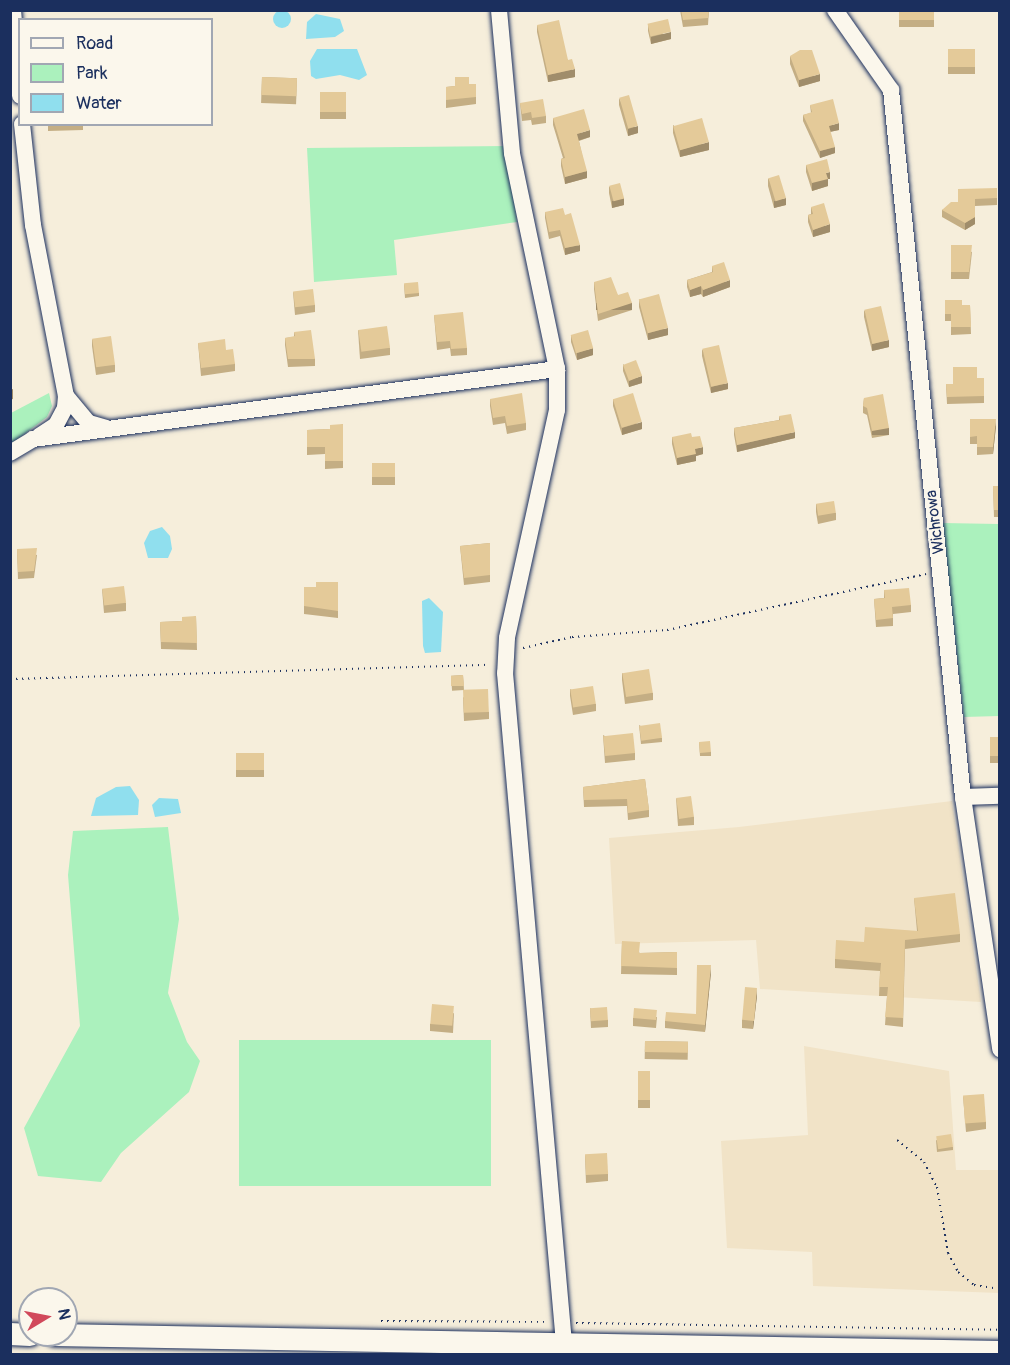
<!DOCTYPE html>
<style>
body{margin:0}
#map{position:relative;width:1010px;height:1365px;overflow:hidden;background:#f6eedb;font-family:Pangolin,sans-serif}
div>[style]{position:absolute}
.built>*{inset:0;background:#f1e3c7}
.green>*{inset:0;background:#abf1bd;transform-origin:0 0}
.water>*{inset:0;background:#90dfee}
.round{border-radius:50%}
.path>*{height:2px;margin-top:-1px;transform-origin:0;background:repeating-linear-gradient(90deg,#1b2f5e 0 1.5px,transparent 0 6px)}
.roads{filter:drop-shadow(0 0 2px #1b2f5e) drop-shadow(0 0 2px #1b2f5e)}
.street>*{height:16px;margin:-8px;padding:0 8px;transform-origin:8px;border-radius:8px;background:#fbf7ec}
.secondary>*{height:22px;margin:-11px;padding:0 11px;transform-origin:11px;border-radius:11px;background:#fbf7ec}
.wall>*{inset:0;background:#c4ae84;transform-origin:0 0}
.shaded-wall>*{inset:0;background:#a08d6b;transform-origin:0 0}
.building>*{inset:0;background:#e4ca99;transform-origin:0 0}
span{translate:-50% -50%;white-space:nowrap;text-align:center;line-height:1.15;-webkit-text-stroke:4.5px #fbf7ec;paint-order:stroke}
.street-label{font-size:16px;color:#1b2f5e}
.frame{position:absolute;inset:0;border:12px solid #1b2f5e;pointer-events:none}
.legend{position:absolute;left:18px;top:18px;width:195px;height:108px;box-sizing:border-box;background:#fbf7ec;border:2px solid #a1a7b3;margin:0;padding:8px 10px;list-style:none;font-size:18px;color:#1b2f5e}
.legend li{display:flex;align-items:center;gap:12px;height:30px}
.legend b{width:30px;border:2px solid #a1a7b3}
.north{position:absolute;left:18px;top:1287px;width:60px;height:60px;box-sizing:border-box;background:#fbf7ec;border:2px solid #a1a7b3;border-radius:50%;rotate:80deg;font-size:16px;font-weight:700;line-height:24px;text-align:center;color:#1b2f5e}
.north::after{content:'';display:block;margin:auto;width:21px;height:27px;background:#d1495b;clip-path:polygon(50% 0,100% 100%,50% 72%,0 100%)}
</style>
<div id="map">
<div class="built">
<div style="clip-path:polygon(952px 801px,981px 1002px,760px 989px,756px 940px,615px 944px,609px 838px,739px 827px)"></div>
<div style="clip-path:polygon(804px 1046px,949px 1071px,956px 1170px,999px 1170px,999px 1293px,813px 1286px,812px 1252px,727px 1248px,721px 1141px,808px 1135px)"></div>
</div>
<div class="green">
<div style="clip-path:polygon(506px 146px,517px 222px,394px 240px,397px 275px,314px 282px,307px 148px)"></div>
<div style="clip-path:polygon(49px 393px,52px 406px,47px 417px,11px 444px,11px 413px)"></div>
<div style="clip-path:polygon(942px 523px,999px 524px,999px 716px,964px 717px)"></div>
<div style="clip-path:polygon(168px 827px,179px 919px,168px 993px,187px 1042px,200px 1061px,189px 1092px,121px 1153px,101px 1182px,38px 1176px,24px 1128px,80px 1026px,68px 875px,73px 831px)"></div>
<div style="left:239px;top:1040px;width:252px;height:146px"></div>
</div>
<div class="water">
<div class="round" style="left:273px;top:10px;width:18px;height:18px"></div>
<div style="clip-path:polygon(316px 14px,340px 19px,344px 31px,335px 37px,306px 39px,307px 22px)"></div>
<div style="clip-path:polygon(317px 49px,357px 49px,367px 75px,359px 80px,340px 75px,316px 79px,311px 76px,310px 61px)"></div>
<div style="clip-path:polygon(162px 527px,170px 536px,172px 549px,168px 558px,148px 558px,144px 543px,150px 531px)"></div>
<div style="clip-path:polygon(429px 598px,443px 612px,441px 652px,425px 653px,423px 646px,422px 601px)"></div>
<div style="clip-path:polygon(130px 786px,139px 800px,138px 815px,91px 816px,96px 798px,116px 787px)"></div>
<div style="clip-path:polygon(159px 798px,178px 799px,181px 813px,155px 817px,152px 805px)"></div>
</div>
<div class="path">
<div style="left:523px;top:648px;width:50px;rotate:-12.7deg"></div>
<div style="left:572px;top:637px;width:95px;rotate:-4.2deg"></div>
<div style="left:667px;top:630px;width:265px;rotate:-12.2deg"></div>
<div style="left:10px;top:679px;width:480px;rotate:-1.7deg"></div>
<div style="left:897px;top:1140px;width:35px;rotate:39deg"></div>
<div style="left:924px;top:1162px;width:28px;rotate:63deg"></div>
<div style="left:937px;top:1187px;width:67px;rotate:80.5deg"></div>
<div style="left:948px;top:1253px;width:21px;rotate:62deg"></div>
<div style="left:958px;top:1272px;width:21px;rotate:39deg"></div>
<div style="left:974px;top:1285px;width:26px;rotate:9deg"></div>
<div style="left:381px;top:1321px;width:165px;rotate:0.3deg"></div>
<div style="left:576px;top:1323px;width:424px;rotate:0.9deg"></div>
</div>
<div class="roads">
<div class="street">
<div style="left:13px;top:10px;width:86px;rotate:85.3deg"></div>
<div style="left:835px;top:10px;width:98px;rotate:55deg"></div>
<div style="left:891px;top:90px;width:711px;rotate:84.19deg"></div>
<div style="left:963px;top:797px;width:255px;rotate:81.6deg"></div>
<div style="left:22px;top:124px;width:102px;rotate:83.8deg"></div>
<div style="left:33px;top:225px;width:174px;rotate:79.1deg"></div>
<div style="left:66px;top:396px;width:12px;rotate:95deg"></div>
<div style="left:65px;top:408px;width:19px;rotate:118deg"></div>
<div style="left:56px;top:425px;width:20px;rotate:147deg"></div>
<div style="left:557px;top:369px;width:41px;rotate:90deg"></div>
<div style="left:557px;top:410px;width:233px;rotate:102.4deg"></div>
<div style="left:507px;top:638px;width:35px;rotate:93deg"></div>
<div style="left:505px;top:673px;width:674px;rotate:84.97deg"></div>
<div style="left:66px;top:396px;width:35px;rotate:50deg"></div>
<div style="left:89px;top:423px;width:18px;rotate:16deg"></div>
<div style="left:10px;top:453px;width:27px;rotate:-31deg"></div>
<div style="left:33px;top:439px;width:529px;rotate:-7.61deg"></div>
<div style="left:557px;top:369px;width:221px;rotate:-101.8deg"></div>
<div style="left:512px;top:153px;width:144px;rotate:-95.2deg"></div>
<div style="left:963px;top:797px;width:37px;rotate:-2deg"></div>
</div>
<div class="secondary">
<div style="left:10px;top:1334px;width:20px;rotate:3deg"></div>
<div style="left:55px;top:1335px;width:945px;rotate:1.03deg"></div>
</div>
</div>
<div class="wall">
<div style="clip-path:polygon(680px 10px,709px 10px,708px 25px,683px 27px)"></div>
<div style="left:899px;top:10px;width:35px;height:17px"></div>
<div style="clip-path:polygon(648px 24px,671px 39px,651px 44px,648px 31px)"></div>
<div style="clip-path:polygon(537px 25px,568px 60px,575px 77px,548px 82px,537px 32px)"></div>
<div style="left:948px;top:49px;width:27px;height:25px"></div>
<div style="clip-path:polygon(790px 56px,820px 81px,799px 87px,790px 64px)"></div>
<div style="left:262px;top:77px;width:35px;height:26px;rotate:2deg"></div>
<div style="clip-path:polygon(469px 84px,476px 84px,476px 104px,446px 108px,446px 87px,455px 86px)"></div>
<div style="left:320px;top:92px;width:26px;height:27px"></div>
<div style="clip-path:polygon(619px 98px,638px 133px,628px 136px,619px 105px)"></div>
<div style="clip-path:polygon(520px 103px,546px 116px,546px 123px,532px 125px,531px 120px,522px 121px)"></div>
<div style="clip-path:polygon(810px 105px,839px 130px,830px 132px,835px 153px,820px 158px,803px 121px,803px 115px,811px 113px)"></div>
<div style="clip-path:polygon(553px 118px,590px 137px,579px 141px,587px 178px,565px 184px,561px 166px,561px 159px,563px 158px,553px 125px)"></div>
<div style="clip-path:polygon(48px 124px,83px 124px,83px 130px,48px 131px)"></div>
<div style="clip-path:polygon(673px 125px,709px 150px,680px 157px,673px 133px)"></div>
<div style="clip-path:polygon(806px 165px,830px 179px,828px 179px,828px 186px,812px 191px,806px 172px)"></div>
<div style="clip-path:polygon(768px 178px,786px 205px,774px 208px,768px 186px)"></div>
<div style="clip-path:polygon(609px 186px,624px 205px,612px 208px,609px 193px)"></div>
<div style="clip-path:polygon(997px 188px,997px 205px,975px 206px,975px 224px,965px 230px,942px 217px,942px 210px,958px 202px)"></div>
<div style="clip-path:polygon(811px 207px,830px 232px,813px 237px,808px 222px,808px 215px,811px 214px)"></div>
<div style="clip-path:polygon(545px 212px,565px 215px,580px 251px,565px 255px,560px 236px,549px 239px,545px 218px)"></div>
<div style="clip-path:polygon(951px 245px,972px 252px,969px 279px,951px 279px)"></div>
<div style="clip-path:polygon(712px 266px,730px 287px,703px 297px,701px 294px,690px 297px,687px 287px,687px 280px,712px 272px)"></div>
<div style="clip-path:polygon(594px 282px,618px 295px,632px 310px,598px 321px,594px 289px)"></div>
<div style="clip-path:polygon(404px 284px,419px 293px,419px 296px,405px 298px)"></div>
<div style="clip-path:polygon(293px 292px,315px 305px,315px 312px,295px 315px)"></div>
<div style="clip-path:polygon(639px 299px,668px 335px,648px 340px,639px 307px)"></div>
<div style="clip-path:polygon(945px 300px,962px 305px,970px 305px,971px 334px,951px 335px,951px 321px,945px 321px)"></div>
<div style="clip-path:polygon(864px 310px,889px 347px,872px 351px,864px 317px)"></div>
<div style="clip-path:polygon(434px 315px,467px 348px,467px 355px,451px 356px,450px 348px,437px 350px)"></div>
<div style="clip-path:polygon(358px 330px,390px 348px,390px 355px,360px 359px)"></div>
<div style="clip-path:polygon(294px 332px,315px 359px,315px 366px,288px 367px,285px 345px,285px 338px,294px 337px)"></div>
<div style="clip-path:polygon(571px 335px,593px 355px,577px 360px,571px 342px)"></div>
<div style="clip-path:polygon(92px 339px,115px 365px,115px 372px,96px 375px,92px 346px)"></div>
<div style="clip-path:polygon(198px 343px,226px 350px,235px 364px,235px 371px,201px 376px)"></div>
<div style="clip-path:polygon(702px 349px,728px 389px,711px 393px,702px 356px)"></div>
<div style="clip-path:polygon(623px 364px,642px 383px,629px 387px,623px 371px)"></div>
<div style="clip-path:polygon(977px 378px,984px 378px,984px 403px,947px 404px,946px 384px,953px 384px)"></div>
<div style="clip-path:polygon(864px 398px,889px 435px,872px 438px,867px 415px,863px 413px,863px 406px)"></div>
<div style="clip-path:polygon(490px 399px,526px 423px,526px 430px,507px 434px,505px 423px,493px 425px,490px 406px)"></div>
<div style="clip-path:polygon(613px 399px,642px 429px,622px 435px,613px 406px)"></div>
<div style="clip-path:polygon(779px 416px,795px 438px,737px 452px,734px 435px,734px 428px,779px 420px)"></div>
<div style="clip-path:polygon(970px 419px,996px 426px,993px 454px,977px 455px,977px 444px,970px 444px)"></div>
<div style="clip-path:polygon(343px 424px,343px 468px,325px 469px,325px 454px,307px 455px,307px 430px,330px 429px)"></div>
<div style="clip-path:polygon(672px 437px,692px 437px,703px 454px,696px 456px,696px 461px,677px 465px,672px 444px)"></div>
<div style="left:372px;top:463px;width:23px;height:22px"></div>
<div style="clip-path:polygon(993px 486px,999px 486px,999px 517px,994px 517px)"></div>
<div style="clip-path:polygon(816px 504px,836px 513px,836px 520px,818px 524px,816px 512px)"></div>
<div style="clip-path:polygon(490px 543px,490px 582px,464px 585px,460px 546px)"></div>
<div style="clip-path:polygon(17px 549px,37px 555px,34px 578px,18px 579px)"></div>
<div style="clip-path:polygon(338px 582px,338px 618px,304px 614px,304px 587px,316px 587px)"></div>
<div style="clip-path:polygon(102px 589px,126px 603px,126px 611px,104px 613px)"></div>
<div style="clip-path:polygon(884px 590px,911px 605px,911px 612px,893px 614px,893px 626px,876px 627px,874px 599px,884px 598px)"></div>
<div style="clip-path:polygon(196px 616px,197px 650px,161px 649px,160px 622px,182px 621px)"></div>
<div style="clip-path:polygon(622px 673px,653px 693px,653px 700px,625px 704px,622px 680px)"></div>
<div style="left:463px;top:675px;width:15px;height:12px;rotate:86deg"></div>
<div style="clip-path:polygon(570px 689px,596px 704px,596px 711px,573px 715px,570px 696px)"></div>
<div style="clip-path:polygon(463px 697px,489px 712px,489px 719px,464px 721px)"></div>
<div style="clip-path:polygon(639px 725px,662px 738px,662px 742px,641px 744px)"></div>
<div style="clip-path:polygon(603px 735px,635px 753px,635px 760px,605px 763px)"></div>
<div style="left:990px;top:737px;width:9px;height:26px"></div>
<div style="clip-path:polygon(699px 742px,711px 752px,711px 756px,700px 756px)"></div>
<div style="left:264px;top:753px;width:24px;height:28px;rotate:90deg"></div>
<div style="clip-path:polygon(645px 779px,649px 810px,649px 817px,628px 820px,627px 806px,584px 807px,583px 787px)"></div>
<div style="clip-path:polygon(676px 798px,694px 817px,694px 825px,678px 826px)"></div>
<div style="clip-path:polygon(914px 898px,960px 934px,960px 942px,905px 949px,903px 1027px,885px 1025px,887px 996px,879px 996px,880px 971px,835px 968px,835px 959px,864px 942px,917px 931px)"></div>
<div style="clip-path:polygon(622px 941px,640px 953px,677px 952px,677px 975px,621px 974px)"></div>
<div style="clip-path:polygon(711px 972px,705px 1032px,665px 1028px,665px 1021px,696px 1014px)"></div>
<div style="clip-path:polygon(757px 996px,753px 1029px,742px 1028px,742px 1020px)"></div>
<div style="clip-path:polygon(590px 1008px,608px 1020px,608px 1027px,591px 1028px)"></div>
<div style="clip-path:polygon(454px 1013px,453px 1033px,430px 1031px,430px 1024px)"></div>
<div style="clip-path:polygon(657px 1017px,656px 1028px,633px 1026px,633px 1018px)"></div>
<div style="left:645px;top:1041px;width:43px;height:18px;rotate:1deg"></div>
<div style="left:638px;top:1071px;width:12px;height:37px"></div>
<div style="clip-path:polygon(963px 1096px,986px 1122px,986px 1129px,966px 1132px)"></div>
<div style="clip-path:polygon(936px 1140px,953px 1147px,953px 1150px,937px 1152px)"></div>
<div style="clip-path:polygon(585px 1155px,608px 1174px,608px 1181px,586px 1183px)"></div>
</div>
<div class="shaded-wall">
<div style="clip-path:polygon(671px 32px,671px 39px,651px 44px,651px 37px)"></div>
<div style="clip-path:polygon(575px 69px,575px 77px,548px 82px,548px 75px)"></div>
<div style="clip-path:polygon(820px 74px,820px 81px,799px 87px,799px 80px)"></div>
<div style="clip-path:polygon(839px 123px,839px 130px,829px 132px,829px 126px)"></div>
<div style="clip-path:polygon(638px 126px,638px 133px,628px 136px,628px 129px)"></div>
<div style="clip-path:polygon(590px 130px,590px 137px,577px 141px,577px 134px)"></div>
<div style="clip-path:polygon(709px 142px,709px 150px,680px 157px,680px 150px)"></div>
<div style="clip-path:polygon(835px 147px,835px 153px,820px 158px,820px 151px)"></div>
<div style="clip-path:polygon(587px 171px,587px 178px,565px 184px,565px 177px)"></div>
<div style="clip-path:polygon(830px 172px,830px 179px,828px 179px,828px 186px,812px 191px,812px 183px,826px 173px)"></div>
<div style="clip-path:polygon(624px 198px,624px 205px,612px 208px,612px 201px)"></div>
<div style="clip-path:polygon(786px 198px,786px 205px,774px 208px,774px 201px)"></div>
<div style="clip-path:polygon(975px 217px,975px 224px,965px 230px,965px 223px)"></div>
<div style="clip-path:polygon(830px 224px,830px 232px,813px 237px,813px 230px)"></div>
<div style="clip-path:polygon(580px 245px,580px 251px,565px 255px,565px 248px)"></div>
<div style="clip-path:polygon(730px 280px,730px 287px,703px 297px,703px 290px)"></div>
<div style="clip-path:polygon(701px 286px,701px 294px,690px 297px,690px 290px)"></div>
<div style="left:632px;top:303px;width:7px;height:36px;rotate:90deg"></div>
<div style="clip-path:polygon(668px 328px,668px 335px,648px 340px,648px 333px)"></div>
<div style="clip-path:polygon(889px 340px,889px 347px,872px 351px,872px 344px)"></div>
<div style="clip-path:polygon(593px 348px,593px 355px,577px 360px,577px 353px)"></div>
<div style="clip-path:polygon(642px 376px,642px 383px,629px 387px,629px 380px)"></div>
<div style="clip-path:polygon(728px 383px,728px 389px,711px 393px,711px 387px)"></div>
<div style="clip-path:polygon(13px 389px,13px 399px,10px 400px,10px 390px)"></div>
<div style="clip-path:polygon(996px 419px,996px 426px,993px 454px,993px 447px)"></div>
<div style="clip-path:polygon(642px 422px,642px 429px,622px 435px,622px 428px)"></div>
<div style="left:889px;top:428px;width:7px;height:17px;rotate:90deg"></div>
<div style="clip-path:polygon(795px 432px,795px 438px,737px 452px,737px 445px)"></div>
<div style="clip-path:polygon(703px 447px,703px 454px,696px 456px,696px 461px,677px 465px,677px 458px,695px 449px)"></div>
<div style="clip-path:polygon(711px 965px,711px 972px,705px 1032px,705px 1025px)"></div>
<div style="clip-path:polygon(757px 988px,757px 996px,753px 1029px,753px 1022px)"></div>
</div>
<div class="building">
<div style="clip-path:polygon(681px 10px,709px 10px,708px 18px,683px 20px)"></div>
<div style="left:899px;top:10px;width:35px;height:10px"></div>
<div style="left:668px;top:19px;width:13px;height:21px;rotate:77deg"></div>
<div style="clip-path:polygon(559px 20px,568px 60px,572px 59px,575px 69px,548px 75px,537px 25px)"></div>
<div style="left:948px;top:49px;width:27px;height:18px"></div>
<div style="clip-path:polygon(800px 50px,812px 50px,820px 74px,799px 80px,790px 56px)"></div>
<div style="left:262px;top:77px;width:35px;height:18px;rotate:2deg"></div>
<div style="clip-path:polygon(455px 77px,469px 77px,469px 84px,476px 84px,476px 97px,446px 100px,446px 87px,455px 86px)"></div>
<div style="left:320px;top:92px;width:26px;height:20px"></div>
<div style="left:629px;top:95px;width:32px;height:10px;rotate:74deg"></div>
<div style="clip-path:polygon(543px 99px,546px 116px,532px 118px,531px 112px,522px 114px,520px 103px)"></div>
<div style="clip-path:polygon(833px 99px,839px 123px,829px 126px,835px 147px,820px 151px,803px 115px,812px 112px,810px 105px)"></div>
<div style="clip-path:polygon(584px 109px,590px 130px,577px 134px,587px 171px,565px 177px,561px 159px,565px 158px,553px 118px)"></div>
<div style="left:702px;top:118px;width:25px;height:30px;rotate:74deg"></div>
<div style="clip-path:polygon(827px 159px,830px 172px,826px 173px,828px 179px,812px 183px,806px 165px)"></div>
<div style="left:779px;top:175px;width:24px;height:11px;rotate:73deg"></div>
<div style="left:620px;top:183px;width:16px;height:11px;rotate:75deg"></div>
<div style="clip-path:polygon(997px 188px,997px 198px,975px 199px,975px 217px,965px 223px,942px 210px,951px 202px,958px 202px,958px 189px)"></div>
<div style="clip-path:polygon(824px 203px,830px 224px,813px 230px,808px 215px,813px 214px,811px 207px)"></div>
<div style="clip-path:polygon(563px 208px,565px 215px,571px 213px,580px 245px,565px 248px,560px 230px,549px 232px,545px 212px)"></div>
<div style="clip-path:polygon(951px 245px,972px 245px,969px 272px,951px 272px)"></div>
<div style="clip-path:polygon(724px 262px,730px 280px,703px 290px,701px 286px,690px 290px,687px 280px,713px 272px,712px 266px)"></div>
<div style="clip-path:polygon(611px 277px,618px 295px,628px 292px,632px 303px,598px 314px,594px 282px)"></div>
<div style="left:418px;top:282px;width:11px;height:14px;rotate:85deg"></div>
<div style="left:313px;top:289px;width:16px;height:20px;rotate:83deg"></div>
<div style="left:659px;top:294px;width:35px;height:21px;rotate:75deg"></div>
<div style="clip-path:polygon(945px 300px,962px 300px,962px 305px,970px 305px,971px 327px,951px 327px,951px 314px,945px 314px)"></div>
<div style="left:881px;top:306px;width:35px;height:17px;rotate:77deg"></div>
<div style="clip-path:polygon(463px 312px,467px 348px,451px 349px,450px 341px,437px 342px,434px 315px)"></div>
<div style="left:387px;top:326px;width:22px;height:29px;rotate:82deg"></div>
<div style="clip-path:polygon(311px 330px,315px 359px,288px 359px,285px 338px,295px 336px,294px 332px)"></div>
<div style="left:588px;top:330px;width:19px;height:18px;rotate:74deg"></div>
<div style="left:111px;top:336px;width:29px;height:19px;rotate:82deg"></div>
<div style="clip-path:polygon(225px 339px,226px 350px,233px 349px,235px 364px,201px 368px,198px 343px)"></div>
<div style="left:719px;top:345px;width:39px;height:17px;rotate:77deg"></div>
<div style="left:636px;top:360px;width:17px;height:14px;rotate:69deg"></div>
<div style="clip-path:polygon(953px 367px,977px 367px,977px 378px,984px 378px,984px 396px,947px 397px,946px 384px,953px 384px)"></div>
<div style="clip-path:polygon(522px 393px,526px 423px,507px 426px,505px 416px,493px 418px,490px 399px)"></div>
<div style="left:633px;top:393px;width:30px;height:21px;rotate:73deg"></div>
<div style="clip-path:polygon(883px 394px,889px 428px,872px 431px,867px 408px,863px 406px,864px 398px)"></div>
<div style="clip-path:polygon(791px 414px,795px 432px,737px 445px,734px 428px,780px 420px,779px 416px)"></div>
<div style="clip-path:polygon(970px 419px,996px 419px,993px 447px,977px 447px,977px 436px,970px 437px)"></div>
<div style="clip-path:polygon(343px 424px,343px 461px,325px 461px,325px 447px,307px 447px,307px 430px,330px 429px,330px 425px)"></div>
<div style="clip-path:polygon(691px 433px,692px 437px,700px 436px,703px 447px,695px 449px,696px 454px,677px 458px,672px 437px)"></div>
<div style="left:372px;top:463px;width:23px;height:14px"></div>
<div style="clip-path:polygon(993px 486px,999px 486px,999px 510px,994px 510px)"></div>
<div style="left:834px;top:501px;width:12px;height:18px;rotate:81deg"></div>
<div style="clip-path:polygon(490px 543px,490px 575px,464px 578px,460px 546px)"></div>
<div style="clip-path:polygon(37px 548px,34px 571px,18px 572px,17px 549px)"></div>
<div style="clip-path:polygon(316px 582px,338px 582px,338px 611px,304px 606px,304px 587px,316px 587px)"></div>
<div style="left:124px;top:586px;width:17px;height:22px;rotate:83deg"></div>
<div style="clip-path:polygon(909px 588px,911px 605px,892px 607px,893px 618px,876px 620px,874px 599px,885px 598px,884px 590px)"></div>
<div style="clip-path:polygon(196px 616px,197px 643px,161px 642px,160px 622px,182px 621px,182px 617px)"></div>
<div style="left:649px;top:669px;width:24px;height:27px;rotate:81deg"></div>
<div style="clip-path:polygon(463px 675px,464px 686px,451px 686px,451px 676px)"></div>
<div style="left:593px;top:686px;width:18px;height:23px;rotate:81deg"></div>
<div style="left:488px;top:689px;width:23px;height:25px;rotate:88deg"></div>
<div style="left:660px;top:723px;width:15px;height:21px;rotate:82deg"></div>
<div style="left:633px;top:733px;width:20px;height:30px;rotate:84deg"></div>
<div style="left:990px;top:737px;width:9px;height:19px"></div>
<div style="left:710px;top:741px;width:11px;height:11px;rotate:85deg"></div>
<div style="left:264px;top:753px;width:17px;height:28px;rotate:90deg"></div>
<div style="clip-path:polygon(645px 779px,649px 810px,628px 813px,627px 799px,584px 800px,583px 787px)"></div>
<div style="left:691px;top:796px;width:21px;height:15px;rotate:82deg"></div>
<div style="clip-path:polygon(955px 893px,960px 934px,905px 940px,903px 1018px,885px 1017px,888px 987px,879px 987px,881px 963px,835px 959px,836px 940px,864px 942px,865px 927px,918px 931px,914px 898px)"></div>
<div style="clip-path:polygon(622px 941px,640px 942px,639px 953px,677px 952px,677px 968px,621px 966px)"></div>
<div style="clip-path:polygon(697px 965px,711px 965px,705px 1025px,665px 1021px,666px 1012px,696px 1014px)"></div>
<div style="left:745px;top:987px;width:12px;height:33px;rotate:5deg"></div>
<div style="left:432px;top:1004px;width:22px;height:20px;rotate:5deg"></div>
<div style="left:607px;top:1007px;width:13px;height:17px;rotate:86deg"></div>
<div style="left:634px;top:1008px;width:23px;height:10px;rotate:5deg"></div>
<div style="left:645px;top:1041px;width:43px;height:11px;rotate:1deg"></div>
<div style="left:638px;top:1071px;width:12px;height:29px"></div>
<div style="left:984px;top:1094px;width:28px;height:21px;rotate:86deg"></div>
<div style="left:951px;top:1134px;width:13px;height:15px;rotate:81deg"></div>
<div style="left:607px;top:1153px;width:21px;height:22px;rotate:87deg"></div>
</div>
<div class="street-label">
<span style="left:935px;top:522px;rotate:-97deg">Wichrowa</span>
</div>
<div class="frame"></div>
<ul class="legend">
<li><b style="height:8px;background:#fbf7ec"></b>Road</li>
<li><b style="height:16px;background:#abf1bd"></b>Park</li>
<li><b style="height:16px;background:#90dfee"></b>Water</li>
</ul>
<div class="north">N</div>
</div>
